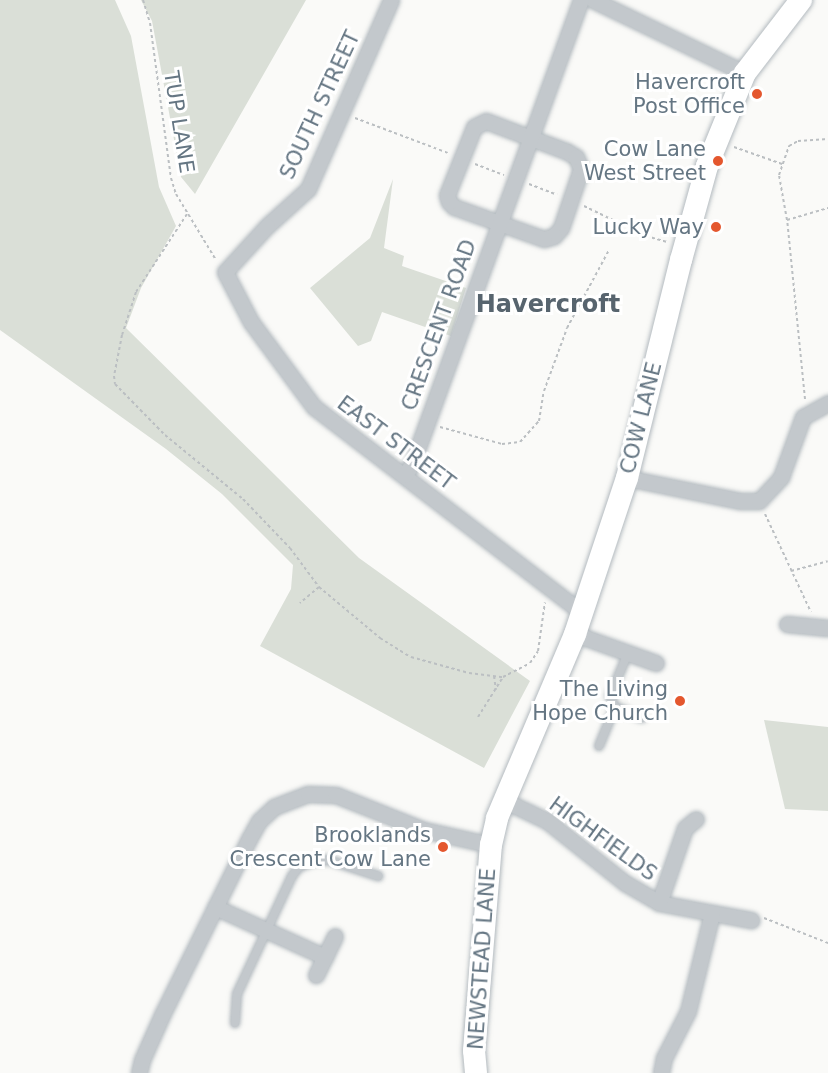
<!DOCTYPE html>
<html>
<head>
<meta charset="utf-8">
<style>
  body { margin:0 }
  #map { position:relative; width:828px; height:1073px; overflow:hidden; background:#fafaf8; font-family:"DejaVu Sans",sans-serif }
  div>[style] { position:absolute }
  .green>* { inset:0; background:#dadfd7 }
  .path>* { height:2px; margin-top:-1px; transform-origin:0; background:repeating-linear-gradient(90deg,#bbbfc2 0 3px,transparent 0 6px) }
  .roads { filter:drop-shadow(0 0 2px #b3babf) drop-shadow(0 0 2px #b3babf) }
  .service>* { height:8px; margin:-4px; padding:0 4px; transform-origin:4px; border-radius:4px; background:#c3c8cc }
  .minor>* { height:15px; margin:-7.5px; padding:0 7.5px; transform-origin:7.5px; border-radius:7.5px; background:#c3c8cc }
  .secondary>* { height:22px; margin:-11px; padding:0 11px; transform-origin:11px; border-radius:11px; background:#fff }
  .dots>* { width:16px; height:16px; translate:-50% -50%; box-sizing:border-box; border:3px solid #fff; border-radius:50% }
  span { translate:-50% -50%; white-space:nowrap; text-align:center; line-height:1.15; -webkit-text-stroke:6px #fff; paint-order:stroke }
  .poi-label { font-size:21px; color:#657683 }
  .right { translate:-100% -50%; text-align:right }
  .street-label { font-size:21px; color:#657683 }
  .quarter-label { font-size:24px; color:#57646e; font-weight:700 }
</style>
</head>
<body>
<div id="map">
  <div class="green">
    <div style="clip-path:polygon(0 0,115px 0,131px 36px,159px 187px,176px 226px,141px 288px,126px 328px,359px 558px,530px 681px,484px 768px,260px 646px,291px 589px,293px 565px,222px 494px,166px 449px,0 330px)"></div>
    <div style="clip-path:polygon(141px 0,306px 0,195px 194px,181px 177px,152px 21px)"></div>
    <div style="clip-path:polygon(393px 179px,384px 248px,404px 256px,402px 266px,466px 288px,451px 336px,382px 312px,371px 341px,358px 346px,310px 288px,370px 238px)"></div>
    <div style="clip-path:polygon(764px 720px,828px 727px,828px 811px,785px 809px)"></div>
  </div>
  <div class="path">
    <div style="left:143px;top:0;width:24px;rotate:73deg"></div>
    <div style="left:150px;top:23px;width:156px;rotate:82.3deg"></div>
    <div style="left:171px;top:178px;width:17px;rotate:73deg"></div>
    <div style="left:176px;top:194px;width:77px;rotate:58.8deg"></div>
    <div style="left:355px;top:118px;width:99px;rotate:20.6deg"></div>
    <div style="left:734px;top:147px;width:51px;rotate:19.5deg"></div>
    <div style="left:475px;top:164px;width:31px;rotate:21deg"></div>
    <div style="left:529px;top:184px;width:30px;rotate:21deg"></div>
    <div style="left:584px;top:206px;width:69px;rotate:25.8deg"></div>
    <div style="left:646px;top:236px;width:22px;rotate:16deg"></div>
    <div style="left:187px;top:214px;width:93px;rotate:123.2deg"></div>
    <div style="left:136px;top:292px;width:45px;rotate:108deg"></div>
    <div style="left:122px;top:335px;width:42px;rotate:101deg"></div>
    <div style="left:114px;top:376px;width:8px;rotate:83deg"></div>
    <div style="left:115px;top:384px;width:71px;rotate:45.6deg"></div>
    <div style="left:165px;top:435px;width:101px;rotate:39.4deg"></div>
    <div style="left:243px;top:499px;width:68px;rotate:46.2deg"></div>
    <div style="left:290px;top:548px;width:49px;rotate:53.4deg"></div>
    <div style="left:319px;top:587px;width:25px;rotate:140deg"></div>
    <div style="left:787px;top:220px;width:46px;rotate:-100.1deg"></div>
    <div style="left:779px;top:175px;width:31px;rotate:-71deg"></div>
    <div style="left:789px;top:146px;width:10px;rotate:-29deg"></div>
    <div style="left:798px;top:141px;width:30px;rotate:-4deg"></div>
    <div style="left:805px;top:399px;width:180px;rotate:-95.7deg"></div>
    <div style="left:787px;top:220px;width:43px;rotate:-16.3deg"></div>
    <div style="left:440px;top:427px;width:64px;rotate:15.3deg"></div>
    <div style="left:502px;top:444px;width:18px;rotate:-6deg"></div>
    <div style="left:520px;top:442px;width:28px;rotate:-48deg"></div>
    <div style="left:539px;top:421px;width:30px;rotate:-81deg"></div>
    <div style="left:544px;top:391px;width:67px;rotate:-69.9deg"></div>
    <div style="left:567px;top:328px;width:89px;rotate:-61.7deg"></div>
    <div style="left:765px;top:514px;width:108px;rotate:64.9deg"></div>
    <div style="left:791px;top:571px;width:38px;rotate:-15deg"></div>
    <div style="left:319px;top:587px;width:80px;rotate:39.9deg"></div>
    <div style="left:380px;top:638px;width:36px;rotate:32deg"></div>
    <div style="left:411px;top:657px;width:60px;rotate:15.4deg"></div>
    <div style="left:469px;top:673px;width:34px;rotate:7deg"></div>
    <div style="left:503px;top:677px;width:30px;rotate:-27deg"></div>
    <div style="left:530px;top:663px;width:14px;rotate:-56deg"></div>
    <div style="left:538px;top:651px;width:49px;rotate:-81.9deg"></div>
    <div style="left:494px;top:676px;width:14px;rotate:82deg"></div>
    <div style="left:478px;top:717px;width:47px;rotate:-58deg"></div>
    <div style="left:764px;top:918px;width:69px;rotate:21.3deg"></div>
  </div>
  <div class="roads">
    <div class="service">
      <div style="left:615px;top:707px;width:12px;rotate:-114deg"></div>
      <div style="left:610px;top:696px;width:47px;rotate:-67.3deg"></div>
      <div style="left:599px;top:746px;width:42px;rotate:-67.7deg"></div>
      <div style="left:615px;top:707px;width:29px;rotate:22deg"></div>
      <div style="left:235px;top:1023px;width:29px;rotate:-86deg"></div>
      <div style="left:237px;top:994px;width:130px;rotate:-65deg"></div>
      <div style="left:292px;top:876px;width:11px;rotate:-52deg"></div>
      <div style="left:299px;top:867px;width:16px;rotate:-22deg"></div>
      <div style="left:314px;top:861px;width:15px;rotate:-4deg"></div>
      <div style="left:329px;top:860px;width:52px;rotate:18.1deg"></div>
    </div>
    <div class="minor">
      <div style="left:391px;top:0;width:206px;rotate:113.7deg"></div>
      <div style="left:308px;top:189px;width:55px;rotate:137.9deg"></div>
      <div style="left:267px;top:226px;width:62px;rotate:132.4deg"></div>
      <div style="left:225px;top:272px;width:56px;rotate:62.5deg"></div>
      <div style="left:251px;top:322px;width:106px;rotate:53.5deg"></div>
      <div style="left:314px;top:407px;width:337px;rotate:37.5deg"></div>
      <div style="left:593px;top:0;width:169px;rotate:25.7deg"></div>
      <div style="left:486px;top:121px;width:85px;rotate:20.6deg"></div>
      <div style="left:566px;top:151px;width:12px;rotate:31deg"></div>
      <div style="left:576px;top:157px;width:13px;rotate:67deg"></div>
      <div style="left:581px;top:169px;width:62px;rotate:108.7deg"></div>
      <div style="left:561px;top:228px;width:11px;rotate:131deg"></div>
      <div style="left:554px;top:236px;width:10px;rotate:163deg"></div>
      <div style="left:544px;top:239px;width:96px;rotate:-160.4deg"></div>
      <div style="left:454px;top:207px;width:7px;rotate:-135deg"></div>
      <div style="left:449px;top:202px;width:7px;rotate:-106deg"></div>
      <div style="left:447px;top:195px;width:73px;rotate:-68.3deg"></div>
      <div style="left:474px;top:127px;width:13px;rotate:-27deg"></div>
      <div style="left:405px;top:475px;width:13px;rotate:-58deg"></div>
      <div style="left:412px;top:464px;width:494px;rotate:-70deg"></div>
      <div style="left:627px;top:478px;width:115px;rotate:11.5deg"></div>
      <div style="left:740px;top:501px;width:19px"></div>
      <div style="left:759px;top:501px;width:33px;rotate:-47deg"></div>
      <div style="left:781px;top:477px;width:64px;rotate:-69.9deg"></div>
      <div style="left:803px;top:417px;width:29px;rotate:-29deg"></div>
      <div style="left:787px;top:624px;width:41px;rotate:5.6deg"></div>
      <div style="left:575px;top:634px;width:86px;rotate:19.7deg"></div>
      <div style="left:503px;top:800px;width:49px;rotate:25.5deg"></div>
      <div style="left:547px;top:821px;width:100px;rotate:38.5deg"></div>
      <div style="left:625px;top:883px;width:39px;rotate:30deg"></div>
      <div style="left:659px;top:903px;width:94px;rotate:10.5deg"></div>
      <div style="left:659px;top:903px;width:79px;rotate:-70.9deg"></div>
      <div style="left:685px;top:828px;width:14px;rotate:-39deg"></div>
      <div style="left:215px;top:907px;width:121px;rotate:24.4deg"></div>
      <div style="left:316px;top:975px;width:43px;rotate:-64deg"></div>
      <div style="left:139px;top:1073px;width:13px;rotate:-77deg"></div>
      <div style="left:142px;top:1060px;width:49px;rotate:-66deg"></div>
      <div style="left:162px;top:1015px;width:196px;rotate:-63.7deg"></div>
      <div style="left:249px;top:839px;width:21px;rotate:-61deg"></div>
      <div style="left:259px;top:821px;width:21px;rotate:-43deg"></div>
      <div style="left:274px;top:807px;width:36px;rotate:-21deg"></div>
      <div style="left:308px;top:794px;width:28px;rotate:2deg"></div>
      <div style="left:336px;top:795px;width:95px;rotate:21.7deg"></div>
      <div style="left:424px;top:830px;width:69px;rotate:12.6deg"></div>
      <div style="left:661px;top:1073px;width:15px;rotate:-79deg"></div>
      <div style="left:664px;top:1058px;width:53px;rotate:-62.9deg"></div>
      <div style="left:688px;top:1011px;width:101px;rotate:-76.2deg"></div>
    </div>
    <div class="secondary">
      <div style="left:476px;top:1073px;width:22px;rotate:-95deg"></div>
      <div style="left:474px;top:1051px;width:207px;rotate:-85.3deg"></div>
      <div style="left:491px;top:845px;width:28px;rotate:-77deg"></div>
      <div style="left:497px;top:818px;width:200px;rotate:-67deg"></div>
      <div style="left:575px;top:634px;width:164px;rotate:-71.6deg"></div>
      <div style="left:627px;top:478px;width:225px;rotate:-76.1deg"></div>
      <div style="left:681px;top:260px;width:98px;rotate:-74.5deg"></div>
      <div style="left:707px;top:166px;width:100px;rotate:-67.8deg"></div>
      <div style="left:745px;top:73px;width:92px;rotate:-52.5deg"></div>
    </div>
  </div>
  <div class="dots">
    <div style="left:757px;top:94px;background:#e4572e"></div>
    <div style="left:718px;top:161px;background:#e4572e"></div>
    <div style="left:716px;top:227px;background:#e4572e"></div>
    <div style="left:680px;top:701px;background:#e4572e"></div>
    <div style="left:443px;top:847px;background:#e4572e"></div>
  </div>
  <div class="poi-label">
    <span class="right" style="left:745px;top:94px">Havercroft<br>Post Office</span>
    <span class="right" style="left:706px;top:161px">Cow Lane<br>West Street</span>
    <span class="right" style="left:704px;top:227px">Lucky Way</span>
    <span class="right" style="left:668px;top:701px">The Living<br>Hope Church</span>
    <span class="right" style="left:431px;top:847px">Brooklands<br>Crescent Cow Lane</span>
  </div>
  <div class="street-label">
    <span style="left:320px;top:105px;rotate:-65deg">SOUTH STREET</span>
    <span style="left:179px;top:122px;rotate:81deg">TUP LANE</span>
    <span style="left:439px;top:325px;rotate:-70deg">CRESCENT ROAD</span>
    <span style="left:641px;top:418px;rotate:-76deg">COW LANE</span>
    <span style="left:396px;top:443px;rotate:37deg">EAST STREET</span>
    <span style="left:603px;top:839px;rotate:36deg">HIGHFIELDS</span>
    <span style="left:482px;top:959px;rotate:-86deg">NEWSTEAD LANE</span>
  </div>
  <div class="quarter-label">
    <span style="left:548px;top:305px">Havercroft</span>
  </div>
</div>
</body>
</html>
